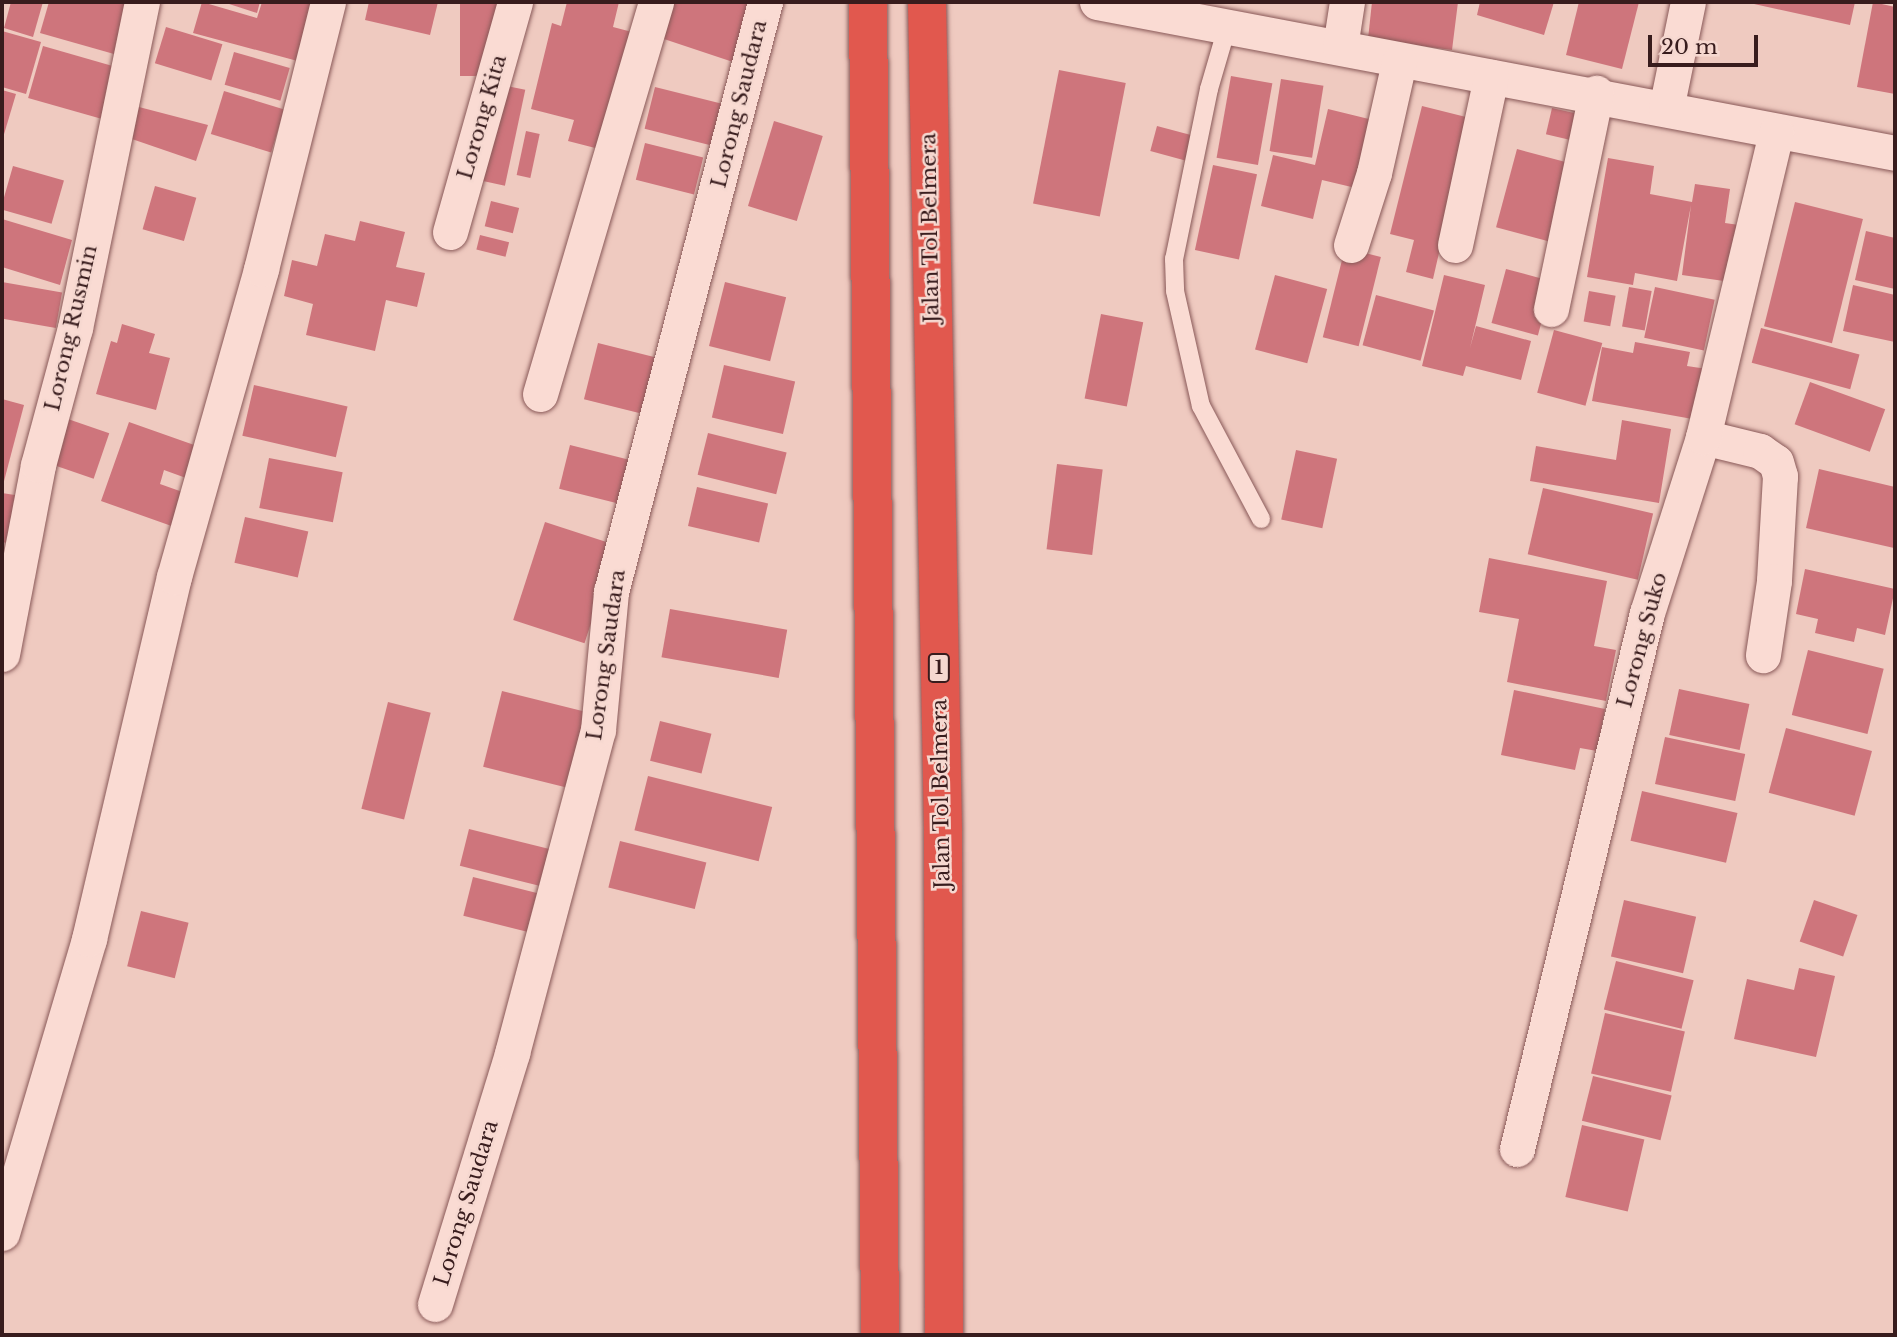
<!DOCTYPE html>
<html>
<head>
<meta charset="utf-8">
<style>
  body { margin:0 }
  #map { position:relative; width:1897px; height:1337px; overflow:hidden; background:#efcac0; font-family:"Libre Baskerville",serif }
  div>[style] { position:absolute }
  .building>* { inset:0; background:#ce757c; transform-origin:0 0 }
  .roads { filter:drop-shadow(0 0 2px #895958) drop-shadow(0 0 2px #895958) }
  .service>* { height:18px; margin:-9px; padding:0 9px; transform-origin:9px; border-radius:9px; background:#fadbd3 }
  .minor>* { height:35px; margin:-17.5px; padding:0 17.5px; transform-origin:17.5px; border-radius:17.5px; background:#fadbd3 }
  .motorway>* { height:38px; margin:-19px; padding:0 19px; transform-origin:19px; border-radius:19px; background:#e1584e }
  span { translate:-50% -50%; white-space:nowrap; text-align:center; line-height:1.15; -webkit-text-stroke:5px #f6d8d0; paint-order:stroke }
  .shield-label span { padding:2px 5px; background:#f6d8d0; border:2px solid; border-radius:5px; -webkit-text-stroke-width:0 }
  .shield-label { font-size:19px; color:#381c1d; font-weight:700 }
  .street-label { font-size:21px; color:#381c1d }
  .frame { position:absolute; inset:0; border:4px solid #381c1d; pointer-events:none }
  .scale { position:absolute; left:1648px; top:35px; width:110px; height:32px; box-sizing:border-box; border:4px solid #381c1d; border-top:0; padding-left:9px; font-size:21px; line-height:24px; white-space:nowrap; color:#381c1d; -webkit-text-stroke:5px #f6d8d0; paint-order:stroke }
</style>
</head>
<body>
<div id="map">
  <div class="building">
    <div style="clip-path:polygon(11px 2px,43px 2px,33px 37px,4px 28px)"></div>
    <div style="clip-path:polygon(49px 2px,116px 2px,135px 7px,121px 56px,40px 33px)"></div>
    <div style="clip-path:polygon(202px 2px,257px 18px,262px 2px,323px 2px,305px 63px,193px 33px)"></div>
    <div style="clip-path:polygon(223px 2px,260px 2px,257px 13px)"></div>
    <div style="clip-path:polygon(369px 2px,438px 2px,430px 35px,365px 20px)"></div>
    <div style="left:460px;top:2px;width:44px;height:74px"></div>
    <div style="clip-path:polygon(567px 2px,619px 2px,613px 27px,632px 32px,603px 150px,568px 141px,574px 120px,531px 109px,552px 23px,561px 26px)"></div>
    <div style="clip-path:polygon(663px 2px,752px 2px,733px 62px,652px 35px)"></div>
    <div style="clip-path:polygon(1372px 2px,1458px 2px,1452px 50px,1368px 39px)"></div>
    <div style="clip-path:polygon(1480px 2px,1554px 2px,1544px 35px,1477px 15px)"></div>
    <div style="clip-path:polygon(1579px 2px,1639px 2px,1622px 69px,1566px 55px)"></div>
    <div style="clip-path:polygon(1745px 2px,1855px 2px,1850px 25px)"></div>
    <div style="clip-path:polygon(1873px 2px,1895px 7px,1895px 94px,1857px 87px)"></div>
    <div style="left:166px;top:27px;width:59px;height:38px;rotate:17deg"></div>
    <div style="clip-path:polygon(2px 31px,41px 42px,26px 94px,2px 87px)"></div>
    <div style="left:43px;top:46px;width:76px;height:54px;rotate:16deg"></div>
    <div style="left:234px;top:52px;width:58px;height:34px;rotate:16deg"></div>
    <div style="left:1059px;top:70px;width:68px;height:136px;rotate:11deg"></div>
    <div style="left:1231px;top:76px;width:42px;height:83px;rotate:10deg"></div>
    <div style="left:1281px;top:79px;width:43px;height:73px;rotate:9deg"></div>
    <div style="left:493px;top:83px;width:33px;height:98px;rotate:12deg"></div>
    <div style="left:655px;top:87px;width:68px;height:43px;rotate:14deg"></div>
    <div style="clip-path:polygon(2px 90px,16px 94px,2px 141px)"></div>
    <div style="left:224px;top:91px;width:63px;height:45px;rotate:17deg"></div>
    <div style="clip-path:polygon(1422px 106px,1470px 118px,1433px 279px,1406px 272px,1414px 240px,1390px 234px)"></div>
    <div style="clip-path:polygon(139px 107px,208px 125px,196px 161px,129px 138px)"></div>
    <div style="left:1552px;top:108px;width:35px;height:27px;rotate:13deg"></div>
    <div style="clip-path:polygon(1328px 109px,1377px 121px,1360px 189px,1322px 180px,1313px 219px,1261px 206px,1273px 155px,1315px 165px)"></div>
    <div style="left:774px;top:121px;width:51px;height:89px;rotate:17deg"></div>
    <div style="left:1157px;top:126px;width:38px;height:26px;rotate:15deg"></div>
    <div style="left:526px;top:131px;width:14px;height:45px;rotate:12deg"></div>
    <div style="left:645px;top:143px;width:60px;height:38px;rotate:14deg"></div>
    <div style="left:1517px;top:149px;width:58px;height:81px;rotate:15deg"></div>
    <div style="clip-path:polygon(1608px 158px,1654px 166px,1650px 194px,1692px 202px,1695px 184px,1730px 189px,1725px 223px,1746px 226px,1738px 283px,1682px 275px,1691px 205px,1677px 281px,1635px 273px,1633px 285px,1587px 277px)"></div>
    <div style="left:1213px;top:165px;width:45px;height:87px;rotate:12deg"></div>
    <div style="left:13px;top:166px;width:53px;height:45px;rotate:16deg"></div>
    <div style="left:155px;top:186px;width:43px;height:45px;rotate:16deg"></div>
    <div style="left:491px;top:201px;width:29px;height:26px;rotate:14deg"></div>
    <div style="left:1795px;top:202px;width:70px;height:128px;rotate:14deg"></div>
    <div style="clip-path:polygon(2px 219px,72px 240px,60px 285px,2px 267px)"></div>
    <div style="clip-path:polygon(360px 221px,405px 232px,396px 267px,425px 273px,417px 307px,386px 300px,375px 351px,306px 335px,313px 304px,284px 296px,292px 260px,317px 266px,325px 234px,355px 241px)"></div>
    <div style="clip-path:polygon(1866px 231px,1895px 238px,1895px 289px,1855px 280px)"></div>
    <div style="left:480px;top:235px;width:30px;height:15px;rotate:14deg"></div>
    <div style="left:1345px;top:248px;width:37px;height:92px;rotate:14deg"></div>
    <div style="left:1506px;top:269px;width:48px;height:56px;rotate:15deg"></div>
    <div style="left:1275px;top:275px;width:54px;height:77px;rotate:15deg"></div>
    <div style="clip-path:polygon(1444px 275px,1485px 285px,1470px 348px,1476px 326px,1531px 341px,1521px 380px,1466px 366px,1463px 376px,1422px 366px)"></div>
    <div style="left:2px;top:282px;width:61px;height:36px;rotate:10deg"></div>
    <div style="left:725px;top:282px;width:63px;height:66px;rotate:14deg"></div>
    <div style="clip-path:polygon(1853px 285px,1895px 295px,1895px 342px,1843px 331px)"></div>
    <div style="left:1629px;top:287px;width:23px;height:40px;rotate:10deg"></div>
    <div style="left:1655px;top:287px;width:61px;height:52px;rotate:12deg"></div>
    <div style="left:1589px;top:291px;width:27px;height:31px;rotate:10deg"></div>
    <div style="left:1376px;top:295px;width:60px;height:52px;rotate:15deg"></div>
    <div style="left:1101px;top:314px;width:43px;height:86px;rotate:11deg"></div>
    <div style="clip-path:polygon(122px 324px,155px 334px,149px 353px,170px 358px,156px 410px,96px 394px,111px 341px,117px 343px)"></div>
    <div style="left:1761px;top:328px;width:102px;height:36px;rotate:15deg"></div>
    <div style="left:1554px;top:330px;width:50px;height:65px;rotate:15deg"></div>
    <div style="clip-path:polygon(1635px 342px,1690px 352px,1687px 366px,1707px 369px,1698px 420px,1592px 401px,1602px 347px,1633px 353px)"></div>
    <div style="left:598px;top:343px;width:64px;height:58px;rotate:14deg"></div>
    <div style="left:724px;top:365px;width:73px;height:54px;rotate:13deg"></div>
    <div style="left:1810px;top:382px;width:80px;height:45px;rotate:20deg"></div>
    <div style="left:254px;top:385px;width:96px;height:52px;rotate:13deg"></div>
    <div style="clip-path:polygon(2px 399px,24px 405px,3px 485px,2px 485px)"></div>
    <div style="left:62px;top:417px;width:50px;height:48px;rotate:19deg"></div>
    <div style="clip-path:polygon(1622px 420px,1671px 429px,1659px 503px,1530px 481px,1536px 446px,1616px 460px)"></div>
    <div style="clip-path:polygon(129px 422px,197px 446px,186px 478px,164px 470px,160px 484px,191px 495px,180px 529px,101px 501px)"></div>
    <div style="left:708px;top:433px;width:81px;height:43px;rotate:14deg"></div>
    <div style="left:570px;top:445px;width:64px;height:45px;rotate:14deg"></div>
    <div style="left:1296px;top:450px;width:42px;height:71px;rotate:12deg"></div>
    <div style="left:269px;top:458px;width:75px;height:51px;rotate:11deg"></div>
    <div style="left:1057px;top:464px;width:46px;height:86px;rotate:7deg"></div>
    <div style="clip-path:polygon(1819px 469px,1895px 487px,1894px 548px,1806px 528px)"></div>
    <div style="left:697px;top:487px;width:73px;height:40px;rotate:13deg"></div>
    <div style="left:1543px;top:488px;width:113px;height:68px;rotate:13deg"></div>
    <div style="clip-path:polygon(2px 493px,21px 496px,13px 544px,2px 542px)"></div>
    <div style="left:245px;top:517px;width:65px;height:47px;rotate:13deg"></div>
    <div style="left:545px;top:522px;width:75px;height:103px;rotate:18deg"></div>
    <div style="clip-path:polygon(1489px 558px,1607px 581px,1594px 646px,1616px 650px,1606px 701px,1507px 682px,1519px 619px,1479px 612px)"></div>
    <div style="clip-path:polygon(1805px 569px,1895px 589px,1885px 635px,1857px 628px,1854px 642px,1815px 633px,1818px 619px,1796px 614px)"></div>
    <div style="left:670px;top:609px;width:119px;height:49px;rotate:10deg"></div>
    <div style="left:1808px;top:650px;width:78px;height:67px;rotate:14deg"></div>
    <div style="left:1679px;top:689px;width:72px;height:47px;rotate:12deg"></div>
    <div style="clip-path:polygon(1514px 690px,1605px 709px,1597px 751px,1580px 748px,1575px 770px,1501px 755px)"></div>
    <div style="left:502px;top:691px;width:89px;height:78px;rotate:14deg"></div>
    <div style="left:388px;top:702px;width:44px;height:110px;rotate:14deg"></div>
    <div style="left:660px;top:721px;width:53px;height:41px;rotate:14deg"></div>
    <div style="left:1786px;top:728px;width:89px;height:67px;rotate:15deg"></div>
    <div style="left:1665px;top:737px;width:82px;height:48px;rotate:12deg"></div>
    <div style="left:648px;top:776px;width:128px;height:56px;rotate:14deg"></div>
    <div style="left:1642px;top:791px;width:98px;height:51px;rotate:13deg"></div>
    <div style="left:469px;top:829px;width:86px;height:38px;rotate:14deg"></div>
    <div style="left:620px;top:841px;width:89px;height:48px;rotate:14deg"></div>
    <div style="left:473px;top:877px;width:76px;height:40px;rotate:14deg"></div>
    <div style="left:1624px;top:900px;width:74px;height:58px;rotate:13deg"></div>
    <div style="left:1814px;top:900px;width:46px;height:44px;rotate:19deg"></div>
    <div style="left:141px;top:911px;width:49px;height:57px;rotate:14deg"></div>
    <div style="left:1616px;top:961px;width:80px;height:50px;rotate:14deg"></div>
    <div style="clip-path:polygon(1799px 968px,1835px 976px,1816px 1057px,1734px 1039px,1747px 979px,1794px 990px)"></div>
    <div style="left:1605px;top:1013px;width:82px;height:62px;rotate:13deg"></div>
    <div style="left:1593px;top:1076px;width:81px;height:46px;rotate:14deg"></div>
    <div style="left:1582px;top:1125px;width:64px;height:74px;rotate:13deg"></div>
  </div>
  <div class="roads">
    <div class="service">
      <div style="left:1228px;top:24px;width:68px;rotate:106.3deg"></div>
      <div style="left:1209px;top:89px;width:174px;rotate:101.6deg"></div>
      <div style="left:1174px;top:259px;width:32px;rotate:88deg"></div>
      <div style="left:1175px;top:291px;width:118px;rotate:77.3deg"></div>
      <div style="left:1201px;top:406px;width:128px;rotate:62deg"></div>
    </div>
    <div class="minor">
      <div style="left:1097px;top:2px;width:812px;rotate:10.71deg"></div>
      <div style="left:1340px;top:47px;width:46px;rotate:-81.2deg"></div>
      <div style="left:1666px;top:109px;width:109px;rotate:-78.4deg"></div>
      <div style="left:450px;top:232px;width:239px;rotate:-74.2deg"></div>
      <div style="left:1351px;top:245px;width:76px;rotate:-72.3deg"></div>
      <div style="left:1374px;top:173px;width:114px;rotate:-77.3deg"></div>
      <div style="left:1455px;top:245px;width:172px;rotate:-77.9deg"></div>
      <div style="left:1551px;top:309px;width:221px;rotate:-78.2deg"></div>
      <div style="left:540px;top:394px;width:409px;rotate:-73.5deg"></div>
      <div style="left:1703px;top:437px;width:59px;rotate:13.8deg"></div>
      <div style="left:1760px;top:451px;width:19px;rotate:35deg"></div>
      <div style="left:1776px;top:462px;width:15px;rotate:74deg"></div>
      <div style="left:1780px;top:476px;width:105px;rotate:93.3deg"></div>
      <div style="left:1774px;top:581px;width:75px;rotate:98.5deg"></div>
      <div style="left:2px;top:654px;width:192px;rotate:-79.2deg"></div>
      <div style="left:38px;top:465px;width:142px;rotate:-74.9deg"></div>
      <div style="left:75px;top:328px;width:333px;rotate:-78.4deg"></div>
      <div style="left:1517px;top:1149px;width:552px;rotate:-76.37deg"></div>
      <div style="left:1647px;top:613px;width:185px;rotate:-72.3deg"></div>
      <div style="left:1703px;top:437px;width:313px;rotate:-76.5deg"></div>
      <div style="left:2px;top:1233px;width:307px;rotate:-73.5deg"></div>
      <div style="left:89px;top:939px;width:372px;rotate:-76.8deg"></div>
      <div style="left:174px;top:577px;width:320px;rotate:-74.2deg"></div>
      <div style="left:261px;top:269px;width:275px;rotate:-75.9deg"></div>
      <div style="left:435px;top:1304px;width:263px;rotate:-72.9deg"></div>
      <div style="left:512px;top:1053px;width:334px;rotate:-75.1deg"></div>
      <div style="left:598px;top:730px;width:139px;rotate:-84.6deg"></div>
      <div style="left:611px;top:592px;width:610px;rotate:-75.37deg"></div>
    </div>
    <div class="motorway">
      <div style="left:868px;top:2px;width:1333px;rotate:89.48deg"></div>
      <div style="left:927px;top:2px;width:829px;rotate:88.89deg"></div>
      <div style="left:943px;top:831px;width:504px;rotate:89.89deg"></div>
    </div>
  </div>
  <div class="shield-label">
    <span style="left:939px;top:668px">1</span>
  </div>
  <div class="street-label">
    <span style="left:739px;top:104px;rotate:-76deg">Lorong Saudara</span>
    <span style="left:482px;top:117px;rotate:-74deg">Lorong Kita</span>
    <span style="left:930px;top:228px;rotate:-91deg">Jalan Tol Belmera</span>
    <span style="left:71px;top:328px;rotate:-77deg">Lorong Rusmin</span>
    <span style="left:1642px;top:640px;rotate:-75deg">Lorong Suko</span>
    <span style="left:606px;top:655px;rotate:-82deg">Lorong Saudara</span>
    <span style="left:941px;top:794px;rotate:-91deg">Jalan Tol Belmera</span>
    <span style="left:466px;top:1203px;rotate:-73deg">Lorong Saudara</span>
  </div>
  <div class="frame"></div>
  <div class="scale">20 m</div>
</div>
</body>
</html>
